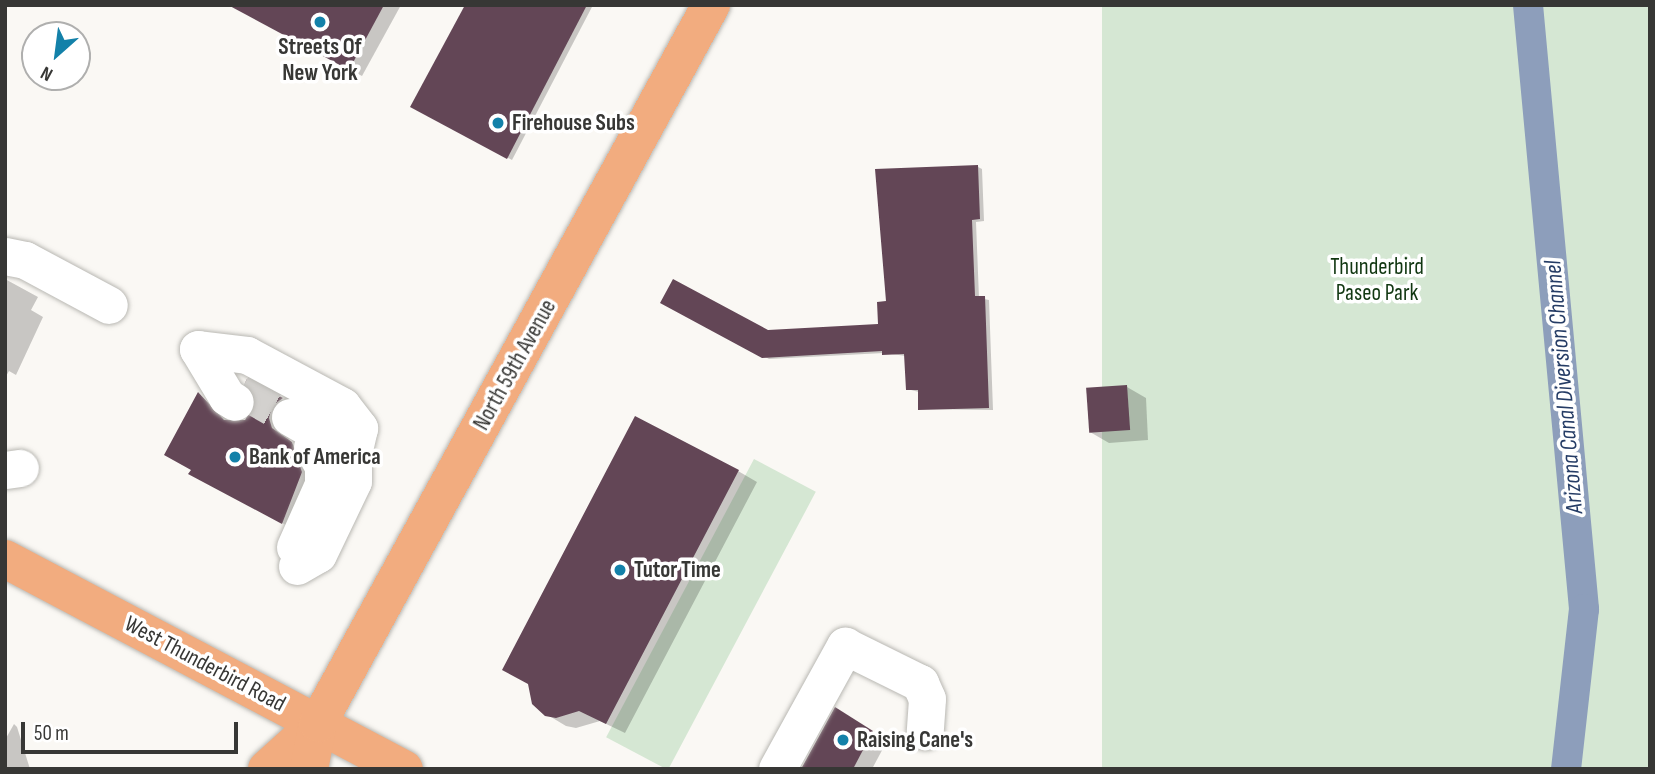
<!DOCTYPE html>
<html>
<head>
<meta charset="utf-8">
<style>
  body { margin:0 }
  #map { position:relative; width:1655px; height:774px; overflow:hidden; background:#faf8f4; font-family:"Sofia Sans Condensed",sans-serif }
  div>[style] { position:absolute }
  .green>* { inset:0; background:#d5e7d3; transform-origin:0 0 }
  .shadow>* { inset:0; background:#0003 }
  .canal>* { height:30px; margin:-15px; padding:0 15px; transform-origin:15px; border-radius:15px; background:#8d9ebb }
  .building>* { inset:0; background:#634656; transform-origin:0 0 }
  .minor-tunnel>* { height:37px; margin-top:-18.5px; transform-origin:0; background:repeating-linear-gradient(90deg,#d3d1ce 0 37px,transparent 0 55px) }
  .roads { filter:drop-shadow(0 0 2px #b9b8b3) drop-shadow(0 0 2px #b9b8b3) }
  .minor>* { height:37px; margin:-18.5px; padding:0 18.5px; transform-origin:18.5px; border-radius:18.5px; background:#fff }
  .major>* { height:38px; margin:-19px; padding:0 19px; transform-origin:19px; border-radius:19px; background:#f2ac7f }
  .dots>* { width:19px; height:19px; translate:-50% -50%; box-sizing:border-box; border:4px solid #fff; border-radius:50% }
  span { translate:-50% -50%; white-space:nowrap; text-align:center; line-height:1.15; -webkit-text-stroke:7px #fff; paint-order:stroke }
  .poi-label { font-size:23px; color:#373735; font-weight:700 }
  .left { translate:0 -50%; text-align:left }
  .park-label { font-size:23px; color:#113711 }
  .street-label { font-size:23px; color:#373735 }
  .water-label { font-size:24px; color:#253c65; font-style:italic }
  .frame { position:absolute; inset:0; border:7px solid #373735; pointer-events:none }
  .north { position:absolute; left:21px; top:21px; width:70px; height:70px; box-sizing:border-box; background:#fff; border:2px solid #afafae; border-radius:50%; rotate:208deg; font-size:19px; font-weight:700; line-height:28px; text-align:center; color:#373735 }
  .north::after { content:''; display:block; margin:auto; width:24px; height:32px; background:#1381a9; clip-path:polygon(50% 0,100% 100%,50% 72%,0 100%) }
  .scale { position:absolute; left:21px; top:722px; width:217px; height:32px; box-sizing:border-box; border:4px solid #373735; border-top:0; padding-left:9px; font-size:21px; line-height:24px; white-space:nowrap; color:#373735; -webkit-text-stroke:5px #fff; paint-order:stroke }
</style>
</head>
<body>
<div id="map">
  <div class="green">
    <div style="left:1102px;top:5px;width:548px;height:764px"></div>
    <div style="left:754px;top:459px;width:70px;height:315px;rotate:28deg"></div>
  </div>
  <div class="shadow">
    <div style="clip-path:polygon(231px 5px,401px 5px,362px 76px)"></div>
    <div style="clip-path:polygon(467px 5px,593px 5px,512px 160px,412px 106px)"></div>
    <div style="clip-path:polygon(978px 167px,982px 169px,984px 221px,976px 222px,979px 298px,989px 300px,993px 410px,920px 409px,919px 392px,907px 389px,906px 356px,884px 353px,769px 359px,662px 302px,768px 332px,880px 325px,887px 303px)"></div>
    <div style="clip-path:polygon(5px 279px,38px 297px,31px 310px,43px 317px,16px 375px,9px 371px,5px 378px)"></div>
    <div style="clip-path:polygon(248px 381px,293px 406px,281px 425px,292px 444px,305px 452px,314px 480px,295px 530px,203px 480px,193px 470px,198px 394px,230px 422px,246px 422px,258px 402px)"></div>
    <div style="clip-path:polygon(1127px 387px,1146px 398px,1148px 440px,1109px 443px,1090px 432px)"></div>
    <div style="clip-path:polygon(738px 471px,757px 482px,625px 733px,600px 721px,576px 728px,566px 726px,546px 714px)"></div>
    <div style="clip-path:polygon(851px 718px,887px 741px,872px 769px,802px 769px)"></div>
    <div style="clip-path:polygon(14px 724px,17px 727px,30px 769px,5px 769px,5px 740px)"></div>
  </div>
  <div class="canal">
    <div style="left:1528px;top:5px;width:607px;rotate:84.7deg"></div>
    <div style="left:1584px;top:609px;width:161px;rotate:96.4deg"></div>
  </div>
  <div class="building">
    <div style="clip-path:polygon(228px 5px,384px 5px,349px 70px)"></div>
    <div style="clip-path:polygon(465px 5px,587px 5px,507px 159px,410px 107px)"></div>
    <div style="clip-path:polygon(978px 165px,980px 219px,972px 220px,975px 296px,985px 296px,989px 408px,918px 410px,918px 390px,906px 390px,904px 354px,882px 355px,882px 351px,762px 358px,660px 303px,673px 279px,768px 330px,878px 324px,877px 302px,886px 301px,875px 169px)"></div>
    <div style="clip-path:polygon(247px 379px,283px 398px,272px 406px,269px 418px,272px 428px,292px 442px,302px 472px,282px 524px,188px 474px,191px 470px,164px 455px,198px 392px,224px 420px,245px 420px,256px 402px,245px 383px)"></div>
    <div style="left:1127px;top:385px;width:45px;height:41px;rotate:86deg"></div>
    <div style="clip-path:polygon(635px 416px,739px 470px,606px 724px,579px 711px,556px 718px,545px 716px,532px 704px,528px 684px,502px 670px)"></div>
    <div style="clip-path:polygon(835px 707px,873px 731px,853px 769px,801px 769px)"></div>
  </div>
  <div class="minor-tunnel">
    <div style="left:241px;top:389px;width:56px;rotate:29.7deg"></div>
  </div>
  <div class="roads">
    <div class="minor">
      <div style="left:5px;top:256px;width:20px;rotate:11deg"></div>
      <div style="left:25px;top:260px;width:95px;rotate:28.2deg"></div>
      <div style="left:198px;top:349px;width:49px;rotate:7deg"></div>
      <div style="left:247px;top:355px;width:108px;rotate:28.2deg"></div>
      <div style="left:342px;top:406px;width:28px;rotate:52deg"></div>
      <div style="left:359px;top:428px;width:28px;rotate:103deg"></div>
      <div style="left:198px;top:349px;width:56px;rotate:58.9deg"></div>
      <div style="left:227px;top:397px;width:9px;rotate:32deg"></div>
      <div style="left:290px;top:417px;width:30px;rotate:30deg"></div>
      <div style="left:316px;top:432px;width:20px;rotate:49deg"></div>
      <div style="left:329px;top:447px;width:29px;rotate:70deg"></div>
      <div style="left:5px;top:470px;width:15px;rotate:-8deg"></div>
      <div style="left:295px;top:547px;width:69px;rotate:-66deg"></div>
      <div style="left:323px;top:484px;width:18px;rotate:-90deg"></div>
      <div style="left:323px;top:466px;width:22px;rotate:-120deg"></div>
      <div style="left:297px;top:566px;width:24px;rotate:-30deg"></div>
      <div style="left:318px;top:554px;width:81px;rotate:-64.4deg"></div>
      <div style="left:353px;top:481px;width:26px;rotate:-90deg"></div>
      <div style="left:353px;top:455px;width:25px;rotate:-119deg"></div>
      <div style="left:777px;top:769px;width:141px;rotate:-61.1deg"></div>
      <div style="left:845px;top:646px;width:84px;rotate:26.3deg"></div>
      <div style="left:920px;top:683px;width:17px;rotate:66deg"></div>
      <div style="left:927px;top:699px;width:32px;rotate:94deg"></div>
    </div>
    <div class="major">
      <div style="left:5px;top:559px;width:451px;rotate:27.8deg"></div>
      <div style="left:267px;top:769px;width:69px;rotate:-42deg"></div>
      <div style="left:309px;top:769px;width:47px;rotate:-78.9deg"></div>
      <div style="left:318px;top:723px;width:819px;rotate:-61.31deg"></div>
    </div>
  </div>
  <div class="dots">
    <div style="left:320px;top:22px;background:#1381a9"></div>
    <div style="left:498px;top:123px;background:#1381a9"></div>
    <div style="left:235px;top:457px;background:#1381a9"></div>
    <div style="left:620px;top:570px;background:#1381a9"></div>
    <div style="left:843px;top:740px;background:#1381a9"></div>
  </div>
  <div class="poi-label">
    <span style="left:320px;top:60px">Streets Of<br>New York</span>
    <span class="left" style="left:512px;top:123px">Firehouse Subs</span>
    <span class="left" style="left:249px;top:457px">Bank of America</span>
    <span class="left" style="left:634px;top:570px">Tutor Time</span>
    <span class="left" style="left:857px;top:740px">Raising Cane's</span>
  </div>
  <div class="park-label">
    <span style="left:1377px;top:280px">Thunderbird<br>Paseo Park</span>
  </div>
  <div class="street-label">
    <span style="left:515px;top:365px;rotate:-61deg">North 59th Avenue</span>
    <span style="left:205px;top:664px;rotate:28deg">West Thunderbird Road</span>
  </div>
  <div class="water-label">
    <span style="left:1564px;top:387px;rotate:-95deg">Arizona Canal Diversion Channel</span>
  </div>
  <div class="frame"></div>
  <div class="north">N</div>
  <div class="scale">50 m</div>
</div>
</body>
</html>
